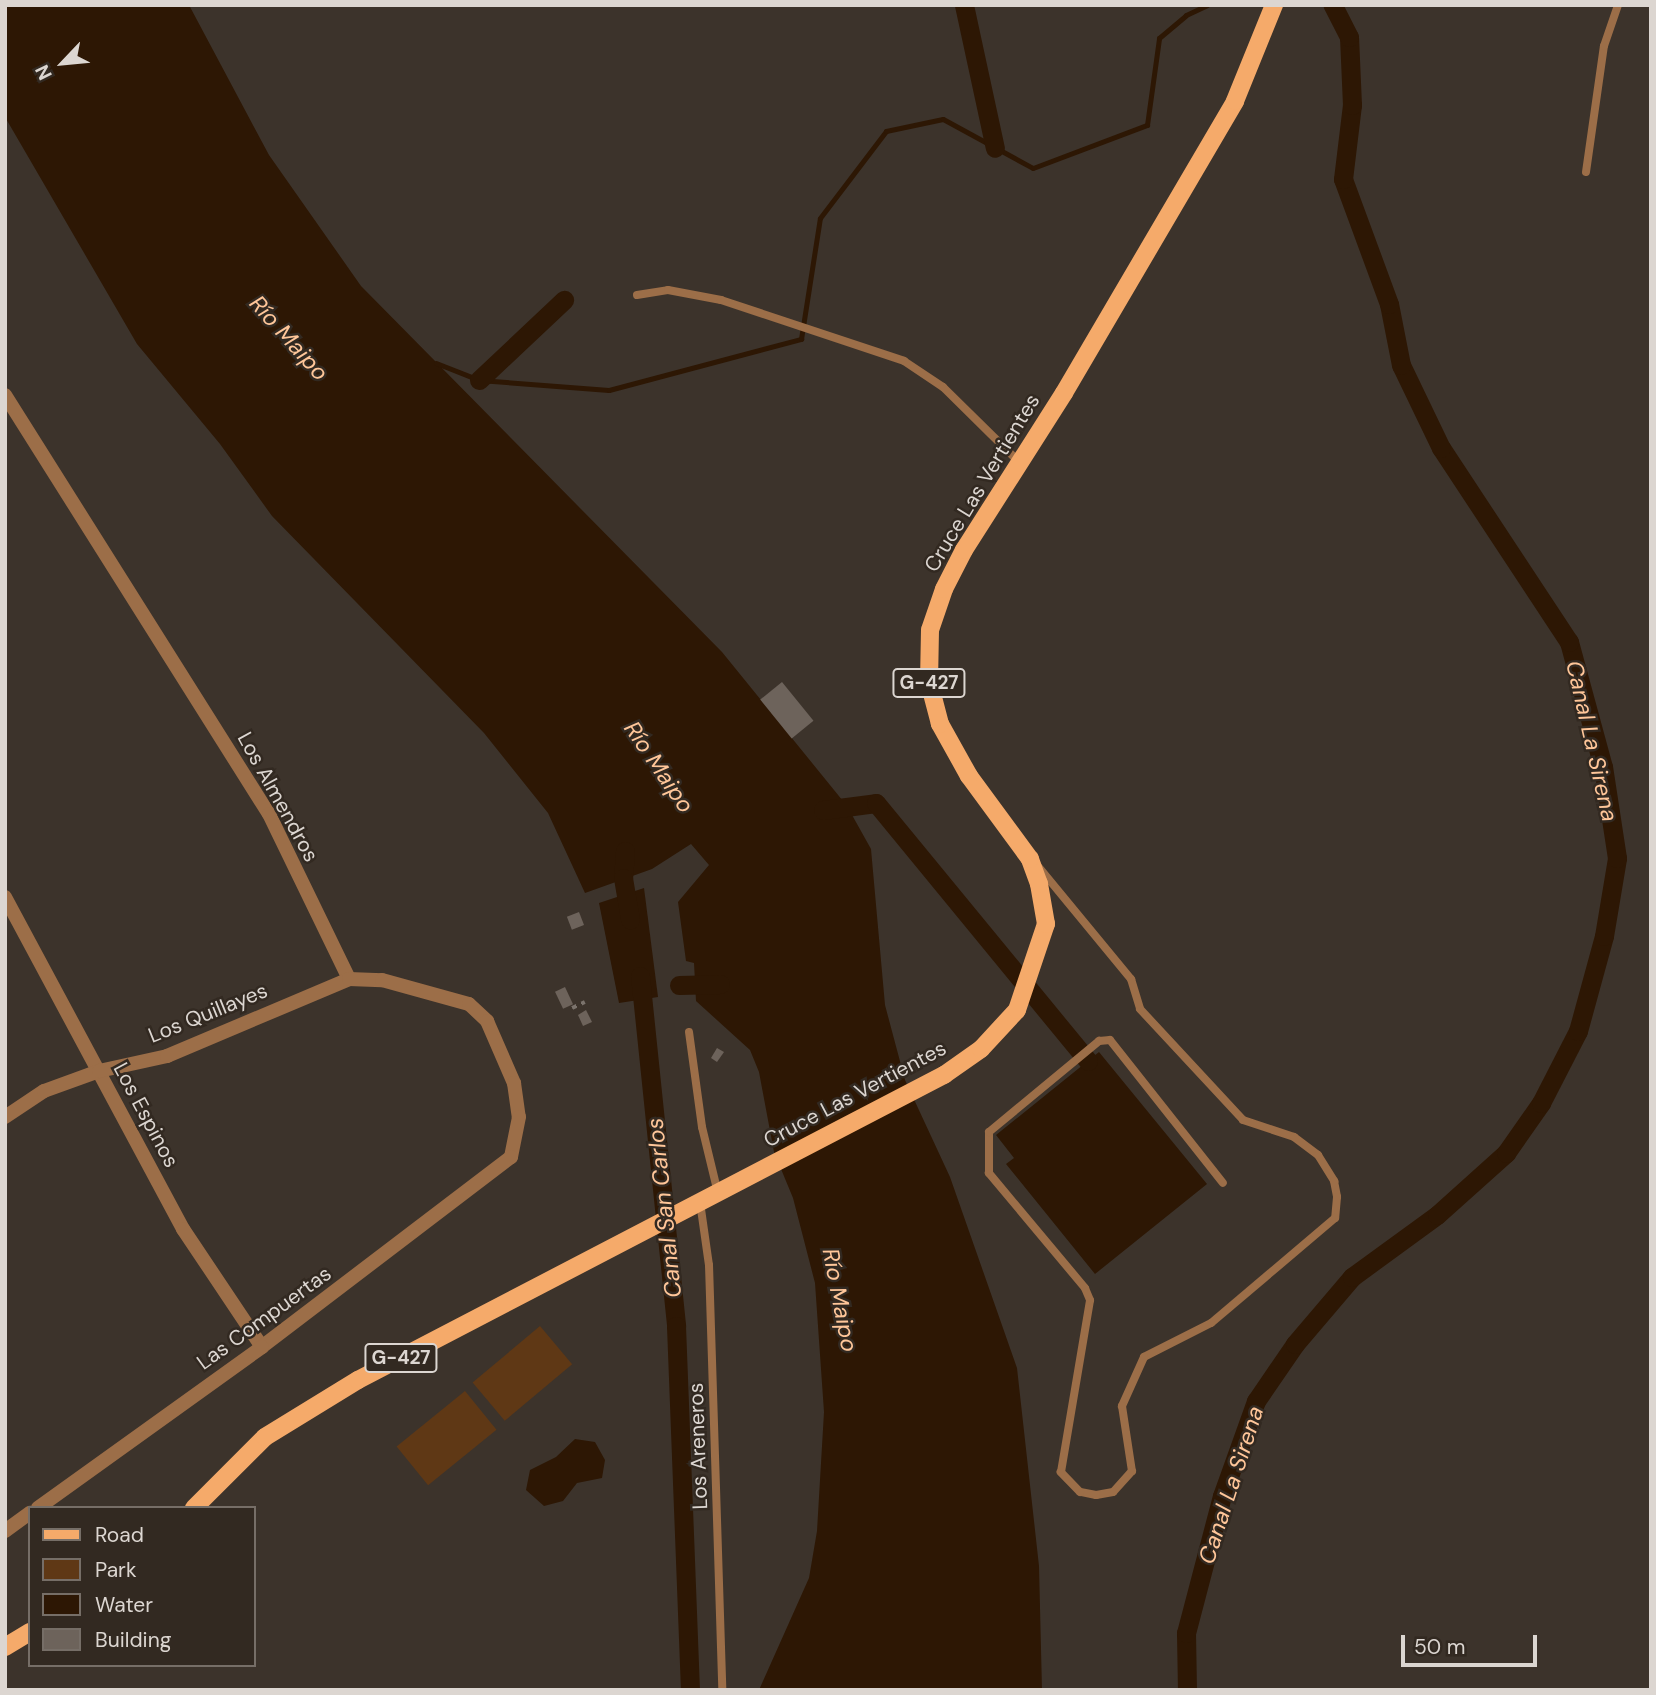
<!DOCTYPE html>
<html>
<head>
<meta charset="utf-8">
<style>
  body { margin:0 }
  #map { position:relative; width:1656px; height:1695px; overflow:hidden; background:#3c332b; font-family:"DM Sans",sans-serif }
  div>[style] { position:absolute }
  .green>* { inset:0; background:#5f3815; transform-origin:0 0 }
  .water>* { inset:0; background:#2d1704 }
  .stream>* { height:5px; margin:-2.5px; padding:0 2.5px; transform-origin:2.5px; border-radius:2.5px; background:#2d1704 }
  .canal>* { height:19px; margin:-9.5px; padding:0 9.5px; transform-origin:9.5px; border-radius:9.5px; background:#2d1704 }
  .building>* { inset:0; background:#6d635b; transform-origin:0 0 }
  .path>* { height:3.5px; margin-top:-1.75px; transform-origin:0; background:repeating-linear-gradient(90deg,#7b736c 0 5px,transparent 0 10px) }
  .lane>* { height:8px; margin:-4px; padding:0 4px; transform-origin:4px; border-radius:4px; background:#9c6e48 }
  .street>* { height:14px; margin:-7px; padding:0 7px; transform-origin:7px; border-radius:7px; background:#9c6e48 }
  .primary>* { height:18px; margin:-9px; padding:0 9px; transform-origin:9px; border-radius:9px; background:#f5aa6a }
  span { translate:-50% -50%; white-space:nowrap; text-align:center; line-height:1.15; -webkit-text-stroke:5px #322921; paint-order:stroke }
  .shield-label span { padding:2px 5px; background:#322921; border:2px solid; border-radius:5px; -webkit-text-stroke-width:0 }
  .shield-label { font-size:19px; color:#dcd6d1; font-weight:700 }
  .street-label { font-size:21px; color:#dcd6d1 }
  .water-label { font-size:23px; color:#ffc699; font-style:italic }
  .frame { position:absolute; inset:0; border:7px solid #dcd6d1; pointer-events:none }
  .legend { position:absolute; left:28px; top:1506px; width:228px; height:161px; box-sizing:border-box; background:#322921; border:2px solid #766e67; margin:0; padding:9px 12px; list-style:none; font-size:21px; color:#dcd6d1 }
  .legend li { display:flex; align-items:center; gap:14px; height:35px }
  .legend b { width:35px; border:2px solid #766e67 }
  .north { position:absolute; left:28px; top:28px; width:70px; height:70px; -webkit-text-stroke:5px #322921; paint-order:stroke; rotate:244deg; font-size:19px; font-weight:700; line-height:28px; text-align:center; color:#dcd6d1 }
  .north::after { content:''; display:block; margin:auto; width:24px; height:32px; background:#dcd6d1; clip-path:polygon(50% 0,100% 100%,50% 72%,0 100%) }
  .scale { position:absolute; left:1401px; top:1635px; width:136px; height:32px; box-sizing:border-box; border:4px solid #dcd6d1; border-top:0; padding-left:9px; font-size:21px; line-height:24px; white-space:nowrap; color:#dcd6d1; -webkit-text-stroke:5px #322921; paint-order:stroke }
</style>
</head>
<body>
<div id="map">
  <div class="green">
    <div style="left:540px;top:1326px;width:50px;height:88px;rotate:50deg"></div>
    <div style="left:465px;top:1391px;width:50px;height:88px;rotate:51deg"></div>
  </div>
  <div class="water">
    <div style="clip-path:polygon(5px 5px,189px 5px,269px 155px,361px 286px,722px 652px,847px 806px,871px 849px,885px 1005px,905px 1080px,950px 1177px,1017px 1368px,1039px 1566px,1042px 1690px,759px 1690px,809px 1578px,817px 1531px,824px 1412px,815px 1283px,793px 1198px,774px 1152px,759px 1072px,750px 1050px,696px 1001px,694px 963px,686px 961px,678px 902px,709px 865px,691px 844px,652px 869px,585px 893px,548px 813px,484px 733px,272px 516px,220px 444px,137px 344px,5px 117px)"></div>
    <div style="clip-path:polygon(644px 888px,658px 997px,619px 1003px,599px 903px)"></div>
    <div style="clip-path:polygon(1099px 1052px,1207px 1184px,1095px 1274px,1006px 1164px,1014px 1158px,996px 1135px)"></div>
    <div style="clip-path:polygon(575px 1439px,595px 1442px,605px 1460px,602px 1478px,577px 1483px,563px 1501px,544px 1506px,526px 1490px,530px 1470px,556px 1457px)"></div>
  </div>
  <div class="stream">
    <div style="left:436px;top:363px;width:46px;rotate:21.6deg"></div>
    <div style="left:479px;top:380px;width:130px;rotate:4.4deg"></div>
    <div style="left:609px;top:390px;width:199px;rotate:-14.9deg"></div>
    <div style="left:801px;top:339px;width:122px;rotate:-81.1deg"></div>
    <div style="left:820px;top:218px;width:109px;rotate:-52.8deg"></div>
    <div style="left:886px;top:131px;width:58px;rotate:-11.9deg"></div>
    <div style="left:943px;top:119px;width:102px;rotate:28.6deg"></div>
    <div style="left:1033px;top:168px;width:122px;rotate:-20.7deg"></div>
    <div style="left:1147px;top:125px;width:88px;rotate:-82.1deg"></div>
    <div style="left:1159px;top:38px;width:35px;rotate:-40deg"></div>
    <div style="left:1186px;top:15px;width:23px;rotate:-25deg"></div>
  </div>
  <div class="canal">
    <div style="left:964px;top:5px;width:146px;rotate:77.8deg"></div>
    <div style="left:479px;top:380px;width:117px;rotate:-43.3deg"></div>
    <div style="left:823px;top:810px;width:53px;rotate:-7.5deg"></div>
    <div style="left:876px;top:803px;width:334px;rotate:50.6deg"></div>
    <div style="left:625px;top:851px;width:27px;rotate:94deg"></div>
    <div style="left:623px;top:878px;width:42px;rotate:80.3deg"></div>
    <div style="left:640px;top:976px;width:352px;rotate:84.1deg"></div>
    <div style="left:676px;top:1326px;width:364px;rotate:87.8deg"></div>
    <div style="left:679px;top:985px;width:41px;rotate:-1.4deg"></div>
    <div style="left:1187px;top:1690px;width:57px;rotate:-91deg"></div>
    <div style="left:1186px;top:1633px;width:142px;rotate:-75.3deg"></div>
    <div style="left:1222px;top:1496px;width:101px;rotate:-70.3deg"></div>
    <div style="left:1256px;top:1401px;width:69px;rotate:-55.6deg"></div>
    <div style="left:1295px;top:1344px;width:88px;rotate:-49.6deg"></div>
    <div style="left:1352px;top:1277px;width:105px;rotate:-36.1deg"></div>
    <div style="left:1437px;top:1215px;width:93px;rotate:-41.9deg"></div>
    <div style="left:1506px;top:1153px;width:61px;rotate:-55deg"></div>
    <div style="left:1541px;top:1103px;width:81px;rotate:-62.8deg"></div>
    <div style="left:1578px;top:1031px;width:98px;rotate:-74.7deg"></div>
    <div style="left:1604px;top:936px;width:79px;rotate:-80.5deg"></div>
    <div style="left:1617px;top:858px;width:92px;rotate:-98.7deg"></div>
    <div style="left:1603px;top:767px;width:130px;rotate:-105.2deg"></div>
    <div style="left:1569px;top:642px;width:232px;rotate:-123.4deg"></div>
    <div style="left:1441px;top:448px;width:92px;rotate:-115.7deg"></div>
    <div style="left:1401px;top:365px;width:62px;rotate:-101.1deg"></div>
    <div style="left:1389px;top:304px;width:133px;rotate:-110.2deg"></div>
    <div style="left:1343px;top:179px;width:75px;rotate:-83.1deg"></div>
    <div style="left:1352px;top:105px;width:68px;rotate:-92.5deg"></div>
    <div style="left:1349px;top:37px;width:36px;rotate:-117deg"></div>
  </div>
  <div class="building">
    <div style="left:782px;top:682px;width:50px;height:28px;rotate:51deg"></div>
    <div style="left:579px;top:912px;width:14px;height:13px;rotate:69deg"></div>
    <div style="left:565px;top:987px;width:19px;height:11px;rotate:65deg"></div>
    <div style="clip-path:polygon(586px 1010px,592px 1022px,583px 1026px,578px 1015px)"></div>
    <div style="clip-path:polygon(717px 1048px,724px 1052px,717px 1062px,711px 1058px)"></div>
  </div>
  <div class="path">
    <div style="left:572px;top:1008px;width:14px;rotate:-25deg"></div>
  </div>
  <div class="lane">
    <div style="left:1586px;top:172px;width:127px;rotate:-81.9deg"></div>
    <div style="left:1604px;top:46px;width:43px;rotate:-71.1deg"></div>
    <div style="left:637px;top:295px;width:31px;rotate:-9deg"></div>
    <div style="left:668px;top:290px;width:54px;rotate:10.7deg"></div>
    <div style="left:721px;top:300px;width:193px;rotate:18.4deg"></div>
    <div style="left:904px;top:361px;width:47px;rotate:33.7deg"></div>
    <div style="left:943px;top:387px;width:108px;rotate:44.6deg"></div>
    <div style="left:1037px;top:865px;width:148px;rotate:50.5deg"></div>
    <div style="left:1131px;top:979px;width:31px;rotate:73deg"></div>
    <div style="left:1140px;top:1009px;width:151px;rotate:47.1deg"></div>
    <div style="left:1243px;top:1120px;width:54px;rotate:18.4deg"></div>
    <div style="left:1294px;top:1137px;width:30px;rotate:37deg"></div>
    <div style="left:1318px;top:1155px;width:31px;rotate:58deg"></div>
    <div style="left:1334px;top:1181px;width:16px;rotate:79deg"></div>
    <div style="left:1337px;top:1197px;width:21px;rotate:95deg"></div>
    <div style="left:1335px;top:1218px;width:162px;rotate:139.7deg"></div>
    <div style="left:1211px;top:1323px;width:75px;rotate:153.1deg"></div>
    <div style="left:1144px;top:1357px;width:54px;rotate:114.2deg"></div>
    <div style="left:1122px;top:1406px;width:66px;rotate:81.3deg"></div>
    <div style="left:1132px;top:1471px;width:28px;rotate:132deg"></div>
    <div style="left:1113px;top:1492px;width:17px;rotate:170deg"></div>
    <div style="left:1096px;top:1495px;width:16px;rotate:-169deg"></div>
    <div style="left:1080px;top:1492px;width:28px;rotate:-134deg"></div>
    <div style="left:1061px;top:1472px;width:174px;rotate:-80.4deg"></div>
    <div style="left:1090px;top:1300px;width:13px;rotate:-113deg"></div>
    <div style="left:1085px;top:1288px;width:150px;rotate:-129.9deg"></div>
    <div style="left:989px;top:1173px;width:41px;rotate:-90deg"></div>
    <div style="left:989px;top:1132px;width:143px;rotate:-39.6deg"></div>
    <div style="left:1099px;top:1041px;width:11px;rotate:-5deg"></div>
    <div style="left:1110px;top:1040px;width:182px;rotate:51.7deg"></div>
    <div style="left:689px;top:1032px;width:96px;rotate:82.2deg"></div>
    <div style="left:702px;top:1127px;width:68px;rotate:76.4deg"></div>
    <div style="left:700px;top:1202px;width:64px;rotate:81.9deg"></div>
    <div style="left:709px;top:1265px;width:425px;rotate:88.2deg"></div>
  </div>
  <div class="street">
    <div style="left:5px;top:395px;width:495px;rotate:57.8deg"></div>
    <div style="left:269px;top:814px;width:183px;rotate:64.1deg"></div>
    <div style="left:5px;top:897px;width:377px;rotate:61.8deg"></div>
    <div style="left:183px;top:1229px;width:142px;rotate:56.2deg"></div>
    <div style="left:5px;top:1117px;width:47px;rotate:-33.7deg"></div>
    <div style="left:44px;top:1091px;width:59px;rotate:-20deg"></div>
    <div style="left:99px;top:1071px;width:70px;rotate:-12.4deg"></div>
    <div style="left:167px;top:1056px;width:198px;rotate:-22.9deg"></div>
    <div style="left:349px;top:979px;width:33px;rotate:2deg"></div>
    <div style="left:382px;top:980px;width:90px;rotate:15.4deg"></div>
    <div style="left:469px;top:1004px;width:25px;rotate:43deg"></div>
    <div style="left:487px;top:1021px;width:68px;rotate:66.5deg"></div>
    <div style="left:514px;top:1083px;width:34px;rotate:82deg"></div>
    <div style="left:519px;top:1117px;width:41px;rotate:101.3deg"></div>
    <div style="left:511px;top:1157px;width:313px;rotate:142.7deg"></div>
    <div style="left:262px;top:1347px;width:276px;rotate:144.3deg"></div>
    <div style="left:5px;top:1531px;width:31px;rotate:-36deg"></div>
  </div>
  <div class="primary">
    <div style="left:194px;top:1508px;width:100px;rotate:-45deg"></div>
    <div style="left:265px;top:1437px;width:109px;rotate:-31.5deg"></div>
    <div style="left:358px;top:1380px;width:661px;rotate:-27.5deg"></div>
    <div style="left:944px;top:1075px;width:45px;rotate:-35.1deg"></div>
    <div style="left:981px;top:1049px;width:53px;rotate:-47.3deg"></div>
    <div style="left:1017px;top:1010px;width:91px;rotate:-71.4deg"></div>
    <div style="left:1046px;top:924px;width:41px;rotate:-99.9deg"></div>
    <div style="left:1039px;top:884px;width:27px;rotate:-110deg"></div>
    <div style="left:1030px;top:859px;width:103px;rotate:-126.3deg"></div>
    <div style="left:969px;top:776px;width:60px;rotate:-119.1deg"></div>
    <div style="left:940px;top:724px;width:43px;rotate:-104.7deg"></div>
    <div style="left:929px;top:682px;width:52px;rotate:-88.9deg"></div>
    <div style="left:930px;top:630px;width:43px;rotate:-71.1deg"></div>
    <div style="left:944px;top:589px;width:44px;rotate:-62.9deg"></div>
    <div style="left:964px;top:550px;width:186px;rotate:-57.5deg"></div>
    <div style="left:1064px;top:393px;width:338px;rotate:-59.6deg"></div>
    <div style="left:1235px;top:101px;width:104px;rotate:-67.9deg"></div>
    <div style="left:5px;top:1647px;width:29px;rotate:-31deg"></div>
  </div>
  <div class="shield-label">
    <span style="left:929px;top:683px">G-427</span>
    <span style="left:401px;top:1358px">G-427</span>
  </div>
  <div class="street-label">
    <span style="left:982px;top:483px;rotate:-59deg">Cruce Las Vertientes</span>
    <span style="left:278px;top:797px;rotate:61deg">Los Almendros</span>
    <span style="left:208px;top:1013px;rotate:-22deg">Los Quillayes</span>
    <span style="left:855px;top:1094px;rotate:-28deg">Cruce Las Vertientes</span>
    <span style="left:146px;top:1115px;rotate:62deg">Los Espinos</span>
    <span style="left:264px;top:1318px;rotate:-36deg">Las Compuertas</span>
    <span style="left:698px;top:1446px;rotate:-92deg">Los Areneros</span>
  </div>
  <div class="water-label">
    <span style="left:289px;top:338px;rotate:48deg">Río Maipo</span>
    <span style="left:1592px;top:741px;rotate:77deg">Canal La Sirena</span>
    <span style="left:659px;top:767px;rotate:56deg">Río Maipo</span>
    <span style="left:664px;top:1208px;rotate:-96deg">Canal San Carlos</span>
    <span style="left:840px;top:1300px;rotate:79deg">Río Maipo</span>
    <span style="left:1231px;top:1485px;rotate:-72deg">Canal La Sirena</span>
  </div>
  <div class="frame"></div>
  <ul class="legend">
  <li><b style="height:9px;background:#f5aa6a"></b>Road</li>
  <li><b style="height:19px;background:#5f3815"></b>Park</li>
  <li><b style="height:19px;background:#2d1704"></b>Water</li>
  <li><b style="height:19px;background:#6d635b"></b>Building</li>
  </ul>
  <div class="north">N</div>
  <div class="scale">50 m</div>
</div>
</body>
</html>
